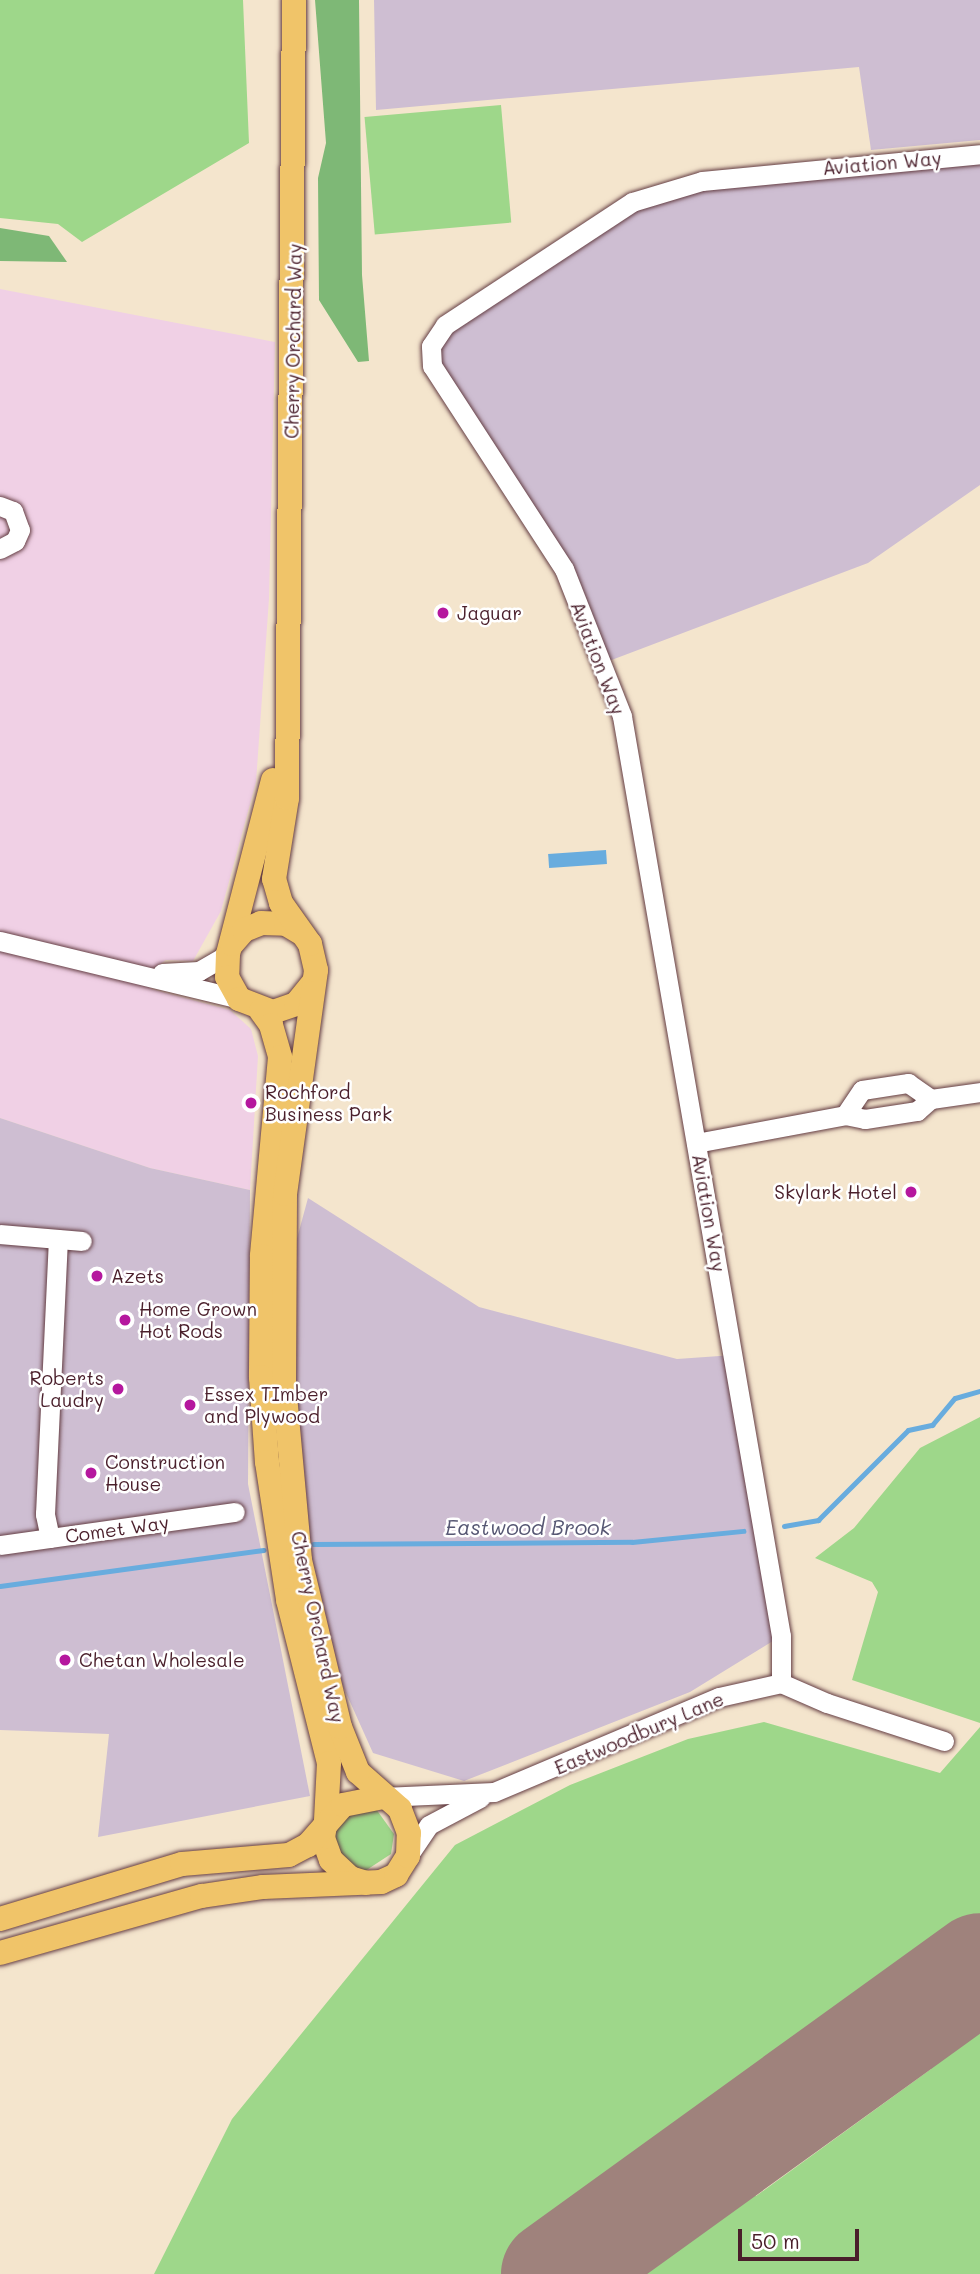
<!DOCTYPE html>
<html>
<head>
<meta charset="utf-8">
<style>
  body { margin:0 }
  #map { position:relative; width:980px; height:2274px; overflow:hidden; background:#f4e5cd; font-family:Mali,sans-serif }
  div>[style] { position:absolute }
  .built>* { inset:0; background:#f0d0e5 }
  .industrial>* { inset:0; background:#cebed2 }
  .green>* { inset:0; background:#9ed78a; transform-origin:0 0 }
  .forest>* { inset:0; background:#7eb876 }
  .water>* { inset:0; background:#68acde; transform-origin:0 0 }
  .stream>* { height:5px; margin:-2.5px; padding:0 2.5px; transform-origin:2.5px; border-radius:2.5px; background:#68acde }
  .runway>* { height:108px; margin:-54px; padding:0 54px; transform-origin:54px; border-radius:54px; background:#9f827c }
  .roads { filter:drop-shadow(0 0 2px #643d43) drop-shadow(0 0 2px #643d43) }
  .minor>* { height:19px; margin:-9.5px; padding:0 9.5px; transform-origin:9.5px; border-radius:9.5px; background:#fff }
  .major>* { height:24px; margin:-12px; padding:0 12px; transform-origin:12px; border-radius:12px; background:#f0c469 }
  .dots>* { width:19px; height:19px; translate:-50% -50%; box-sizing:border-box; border:4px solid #fff; border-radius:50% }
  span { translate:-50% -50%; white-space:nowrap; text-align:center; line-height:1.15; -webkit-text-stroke:5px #fff; paint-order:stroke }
  .street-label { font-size:19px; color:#4a1f2b }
  .poi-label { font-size:19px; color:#4a1f2b }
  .left { translate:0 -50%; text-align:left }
  .right { translate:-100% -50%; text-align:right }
  .water-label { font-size:21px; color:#565773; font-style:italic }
  .scale { position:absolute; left:738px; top:2229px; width:121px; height:32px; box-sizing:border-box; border:4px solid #4a1f2b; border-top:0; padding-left:9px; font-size:21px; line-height:24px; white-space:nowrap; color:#4a1f2b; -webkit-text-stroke:5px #fff; paint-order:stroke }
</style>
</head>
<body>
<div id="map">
  <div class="built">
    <div style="clip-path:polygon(0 289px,275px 342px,269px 599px,256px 782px,221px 911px,193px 961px,166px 960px,144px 975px,151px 989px,230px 1010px,251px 1029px,258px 1056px,250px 1190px,150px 1168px,0 1118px)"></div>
  </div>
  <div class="industrial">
    <div style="clip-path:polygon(374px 0,980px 0,980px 140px,871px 150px,859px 67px,376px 110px)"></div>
    <div style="clip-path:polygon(980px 154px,980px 485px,868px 563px,601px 664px,564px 569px,432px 366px,445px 325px,632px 202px,702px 181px)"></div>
    <div style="clip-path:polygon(0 1118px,150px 1168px,250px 1190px,248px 1484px,310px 1796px,98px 1837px,109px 1734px,0 1730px)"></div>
    <div style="clip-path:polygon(308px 1198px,479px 1307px,677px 1359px,734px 1355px,781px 1636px,690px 1692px,464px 1781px,373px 1753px,333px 1664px,304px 1517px,290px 1384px,292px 1257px)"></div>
  </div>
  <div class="green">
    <div style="clip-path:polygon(0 0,243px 0,249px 143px,82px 242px,58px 224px,0 218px)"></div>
    <div style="left:501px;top:105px;width:118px;height:137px;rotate:85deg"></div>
    <div style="clip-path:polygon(980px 1417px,980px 1723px,852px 1680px,878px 1592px,872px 1582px,815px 1558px,854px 1528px,920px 1448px)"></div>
    <div style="clip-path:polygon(764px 1722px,940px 1773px,980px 1727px,980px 1922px,704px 2119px,709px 2127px,504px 2274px,154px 2274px,232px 2119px,455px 1845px,570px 1785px,688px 1739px)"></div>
    <div style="clip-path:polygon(376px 1809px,394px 1834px,391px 1854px,365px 1871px,344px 1866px,331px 1828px,336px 1818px)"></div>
    <div style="clip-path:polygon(980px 2023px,980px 2274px,635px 2274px,751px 2190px,756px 2196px,931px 2069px,926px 2061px)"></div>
  </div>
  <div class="forest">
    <div style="clip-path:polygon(315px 0,359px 0,362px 275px,369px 361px,358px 362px,319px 300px,318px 178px,326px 143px)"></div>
    <div style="clip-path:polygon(0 228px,49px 236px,67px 262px,0 261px)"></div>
  </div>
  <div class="water">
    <div style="left:606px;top:850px;width:14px;height:58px;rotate:86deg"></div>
  </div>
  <div class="stream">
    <div style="left:784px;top:1526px;width:35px;rotate:-10deg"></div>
    <div style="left:818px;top:1520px;width:127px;rotate:-45deg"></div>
    <div style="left:908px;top:1430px;width:25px;rotate:-12deg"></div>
    <div style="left:932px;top:1425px;width:35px;rotate:-50deg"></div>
    <div style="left:955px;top:1398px;width:26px;rotate:-16deg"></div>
    <div style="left:313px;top:1544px;width:319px;rotate:-0.4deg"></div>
    <div style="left:632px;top:1542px;width:112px;rotate:-5.7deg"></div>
    <div style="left:0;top:1586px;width:266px;rotate:-7.8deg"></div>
  </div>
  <div class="runway">
    <div style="left:555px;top:2274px;width:524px;rotate:-35.84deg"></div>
  </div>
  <div class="roads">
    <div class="minor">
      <div style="left:0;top:506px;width:14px;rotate:21deg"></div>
      <div style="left:13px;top:511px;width:20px;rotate:70deg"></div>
      <div style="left:20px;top:530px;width:12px;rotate:114deg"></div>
      <div style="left:15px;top:541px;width:17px;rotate:152deg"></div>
      <div style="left:0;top:941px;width:246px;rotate:13.6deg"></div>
      <div style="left:162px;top:973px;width:37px;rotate:-3deg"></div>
      <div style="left:199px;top:971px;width:34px;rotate:-30deg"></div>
      <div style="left:845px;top:1115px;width:30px;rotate:-56deg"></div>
      <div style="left:862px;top:1090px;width:47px;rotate:-8.7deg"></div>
      <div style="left:908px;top:1083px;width:28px;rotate:35deg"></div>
      <div style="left:696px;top:1143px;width:152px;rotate:-10.6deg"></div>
      <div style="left:845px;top:1115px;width:20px;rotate:11deg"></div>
      <div style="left:865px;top:1119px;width:53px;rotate:-8.7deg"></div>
      <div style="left:917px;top:1111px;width:18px;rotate:-41deg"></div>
      <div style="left:931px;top:1099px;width:49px;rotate:-8.1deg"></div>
      <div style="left:0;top:1234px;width:82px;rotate:4.9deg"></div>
      <div style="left:50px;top:1538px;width:25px;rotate:-102deg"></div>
      <div style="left:45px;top:1514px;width:275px;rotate:-87.3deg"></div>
      <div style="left:0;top:1545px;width:237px;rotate:-8deg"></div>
      <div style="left:781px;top:1683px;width:47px;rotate:-90deg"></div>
      <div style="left:781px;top:1636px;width:934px;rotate:-99.81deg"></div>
      <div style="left:622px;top:716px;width:158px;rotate:-111.5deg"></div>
      <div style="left:564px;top:569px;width:242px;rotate:-123deg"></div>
      <div style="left:432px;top:366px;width:20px;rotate:-93deg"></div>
      <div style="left:431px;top:346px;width:25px;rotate:-56deg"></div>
      <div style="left:445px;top:325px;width:224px;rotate:-33.3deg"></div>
      <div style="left:632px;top:202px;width:73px;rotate:-16.7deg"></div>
      <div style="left:702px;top:181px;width:279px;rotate:-5.5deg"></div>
      <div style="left:383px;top:1797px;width:111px;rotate:-2.6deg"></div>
      <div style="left:494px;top:1792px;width:244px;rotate:-22.9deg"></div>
      <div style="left:719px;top:1697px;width:64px;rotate:-12.7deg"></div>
      <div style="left:781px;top:1683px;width:50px;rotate:23.5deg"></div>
      <div style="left:827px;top:1703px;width:123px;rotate:18deg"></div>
      <div style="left:408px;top:1856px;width:37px;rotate:-56deg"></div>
      <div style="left:429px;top:1825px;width:58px;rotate:-27.9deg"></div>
    </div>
    <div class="major">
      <div style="left:273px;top:780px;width:180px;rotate:104.5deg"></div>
      <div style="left:228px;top:954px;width:23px;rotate:92deg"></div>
      <div style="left:227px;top:977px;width:25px;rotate:61deg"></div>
      <div style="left:239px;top:999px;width:36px;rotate:21deg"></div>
      <div style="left:273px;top:1012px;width:24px;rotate:-19deg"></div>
      <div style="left:296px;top:1004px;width:27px;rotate:-51deg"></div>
      <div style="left:232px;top:944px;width:18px;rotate:-49deg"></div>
      <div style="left:244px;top:930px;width:18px;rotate:-22deg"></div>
      <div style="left:261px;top:923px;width:25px;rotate:2deg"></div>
      <div style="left:286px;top:924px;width:17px;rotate:31deg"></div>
      <div style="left:261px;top:1011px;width:17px;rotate:54deg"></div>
      <div style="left:271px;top:1025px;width:33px;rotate:74deg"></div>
      <div style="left:280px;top:1057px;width:200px;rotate:95.2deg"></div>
      <div style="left:262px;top:1256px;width:121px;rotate:90.5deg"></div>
      <div style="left:261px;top:1377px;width:85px;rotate:86deg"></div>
      <div style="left:267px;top:1462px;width:140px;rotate:81.3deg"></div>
      <div style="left:288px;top:1600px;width:168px;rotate:75.9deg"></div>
      <div style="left:329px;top:1763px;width:58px;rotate:93deg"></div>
      <div style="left:325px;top:1825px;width:13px;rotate:99deg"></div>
      <div style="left:323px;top:1838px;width:23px;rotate:70deg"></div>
      <div style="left:331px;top:1860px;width:26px;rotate:43deg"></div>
      <div style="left:350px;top:1878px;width:17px;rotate:17deg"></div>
      <div style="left:0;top:1919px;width:190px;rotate:-16.8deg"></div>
      <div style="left:182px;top:1864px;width:107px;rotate:-4.8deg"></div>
      <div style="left:289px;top:1855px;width:21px;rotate:-28deg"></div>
      <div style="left:308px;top:1845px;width:53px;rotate:-48.8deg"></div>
      <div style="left:343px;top:1805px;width:41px;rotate:-11.3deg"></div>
      <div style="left:0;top:1953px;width:210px;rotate:-15.8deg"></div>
      <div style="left:202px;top:1896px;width:62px;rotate:-8.4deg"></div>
      <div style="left:263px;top:1887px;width:118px;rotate:-2.4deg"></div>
      <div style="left:381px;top:1882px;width:17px;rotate:-25deg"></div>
      <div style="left:396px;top:1875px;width:22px;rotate:-58deg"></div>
      <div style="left:408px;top:1856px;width:23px;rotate:-88deg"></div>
      <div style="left:409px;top:1833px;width:26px;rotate:-111deg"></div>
      <div style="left:400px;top:1809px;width:56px;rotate:-138.6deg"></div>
      <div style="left:358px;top:1772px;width:48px;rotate:-111.8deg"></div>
      <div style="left:340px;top:1727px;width:172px;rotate:-103.5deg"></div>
      <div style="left:300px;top:1560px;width:176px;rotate:-95.2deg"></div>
      <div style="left:284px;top:1385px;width:191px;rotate:-89.7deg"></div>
      <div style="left:285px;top:1194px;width:226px;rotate:-82.1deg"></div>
      <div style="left:316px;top:970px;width:27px;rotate:-103deg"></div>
      <div style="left:310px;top:944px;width:50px;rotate:-125.3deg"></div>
      <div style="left:281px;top:903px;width:25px;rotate:-106deg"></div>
      <div style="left:274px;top:879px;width:82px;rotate:-80.9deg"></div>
      <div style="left:287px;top:798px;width:798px;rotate:-89.5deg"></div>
    </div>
  </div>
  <div class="dots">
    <div style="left:443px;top:613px;background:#b5179e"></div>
    <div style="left:251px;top:1103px;background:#b5179e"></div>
    <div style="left:911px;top:1192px;background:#b5179e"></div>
    <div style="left:97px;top:1276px;background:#b5179e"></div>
    <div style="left:125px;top:1320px;background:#b5179e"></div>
    <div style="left:118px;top:1389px;background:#b5179e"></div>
    <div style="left:190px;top:1405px;background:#b5179e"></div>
    <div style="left:91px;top:1473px;background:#b5179e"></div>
    <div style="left:65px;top:1660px;background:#b5179e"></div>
  </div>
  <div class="street-label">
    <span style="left:882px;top:163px;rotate:-5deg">Aviation Way</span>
    <span style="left:293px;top:341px;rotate:-89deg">Cherry Orchard Way</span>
    <span style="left:598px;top:658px;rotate:69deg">Aviation Way</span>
    <span style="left:709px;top:1213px;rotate:80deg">Aviation Way</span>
    <span style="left:117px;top:1529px;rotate:-8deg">Comet Way</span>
    <span style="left:318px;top:1627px;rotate:78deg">Cherry Orchard Way</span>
    <span style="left:639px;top:1733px;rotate:-23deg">Eastwoodbury Lane</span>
  </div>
  <div class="poi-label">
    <span class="left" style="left:457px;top:613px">Jaguar</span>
    <span class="left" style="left:265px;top:1103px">Rochford<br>Business Park</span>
    <span class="right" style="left:897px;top:1192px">Skylark Hotel</span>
    <span class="left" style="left:111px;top:1276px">Azets</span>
    <span class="left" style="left:139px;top:1320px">Home Grown<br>Hot Rods</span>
    <span class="right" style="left:104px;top:1389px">Roberts<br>Laudry</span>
    <span class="left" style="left:204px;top:1405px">Essex TImber<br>and Plywood</span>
    <span class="left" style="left:105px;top:1473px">Construction<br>House</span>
    <span class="left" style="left:79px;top:1660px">Chetan Wholesale</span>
  </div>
  <div class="water-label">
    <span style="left:528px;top:1527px">Eastwood Brook</span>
  </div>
  <div class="scale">50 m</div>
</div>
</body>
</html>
